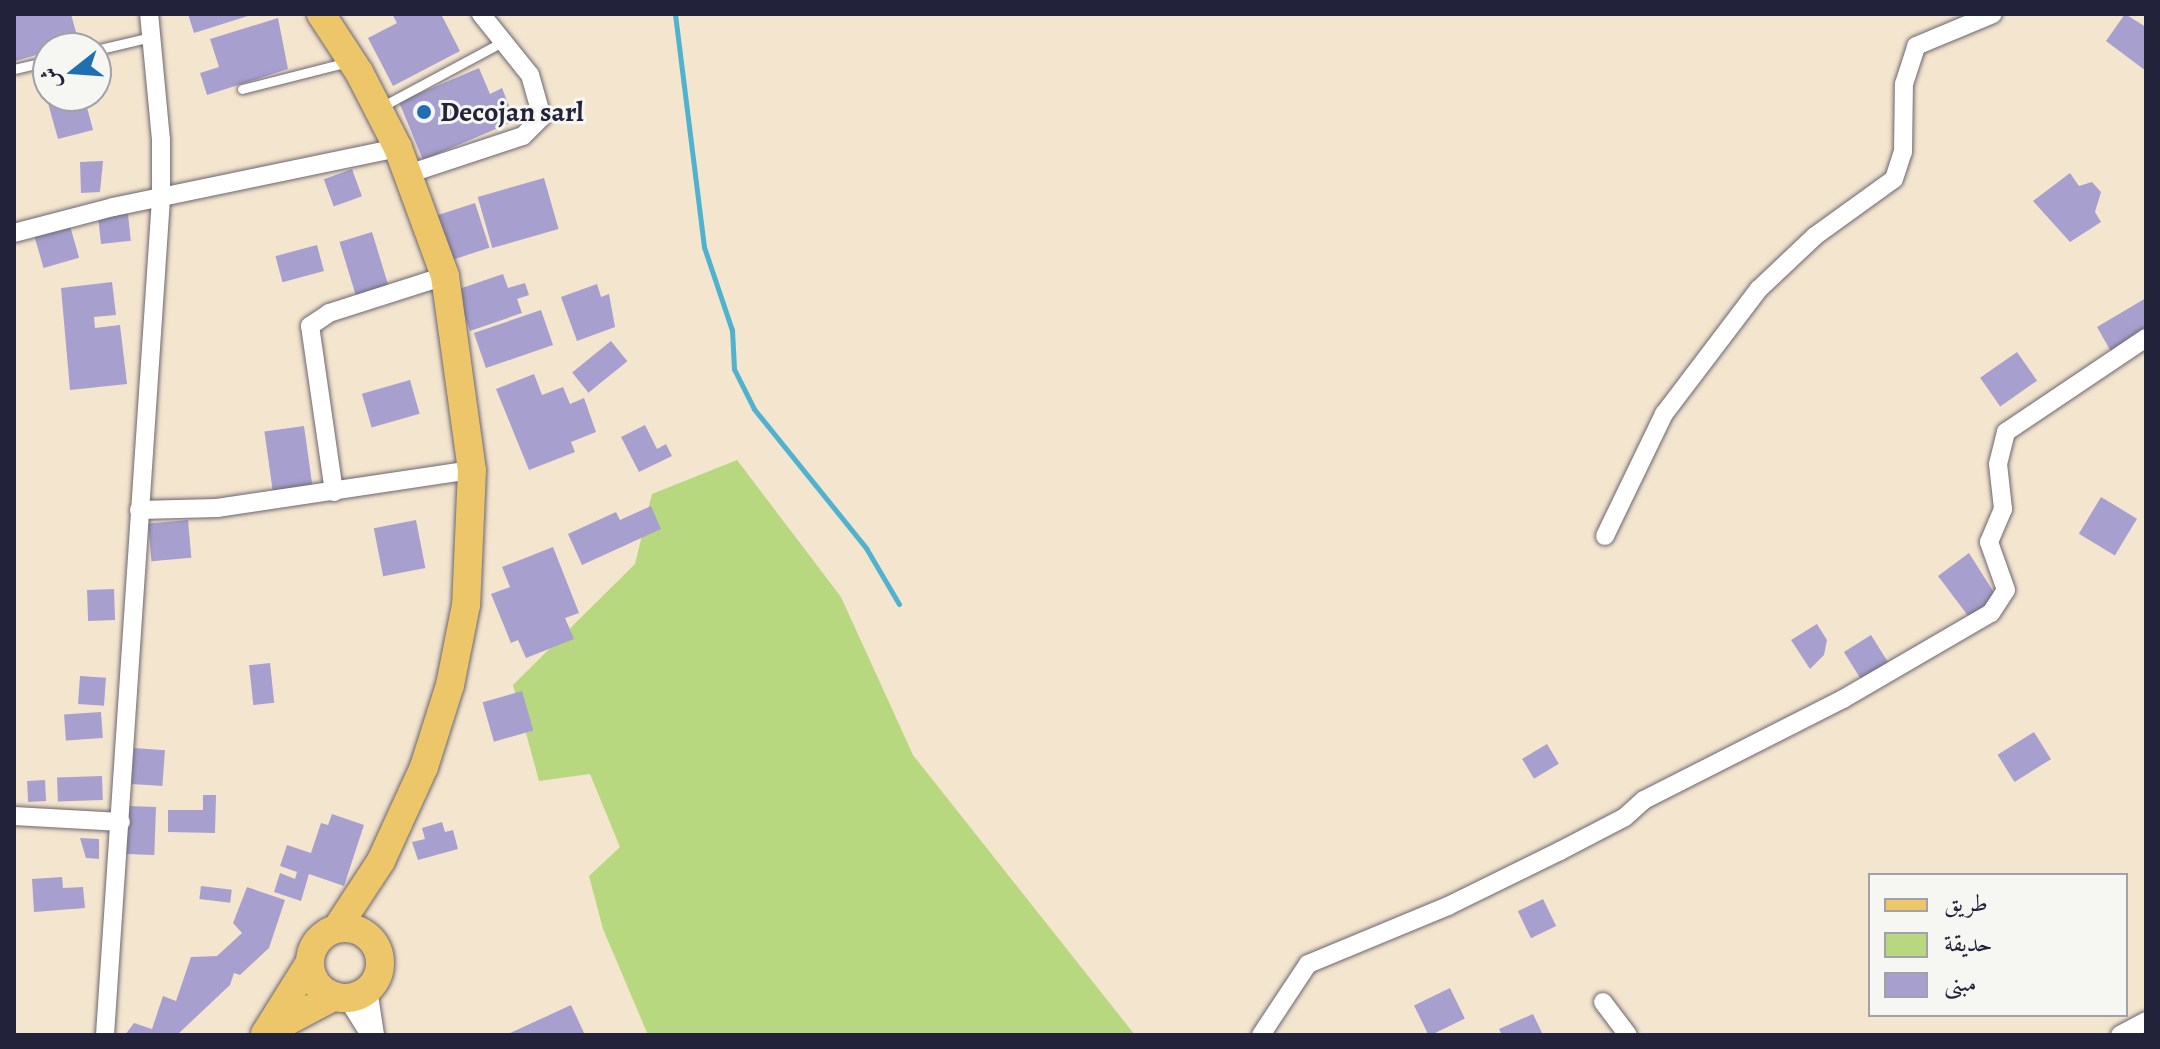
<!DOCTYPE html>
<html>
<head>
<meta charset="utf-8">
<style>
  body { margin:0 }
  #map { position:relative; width:2160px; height:1049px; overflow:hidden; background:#f4e5cf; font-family:Alegreya,Amiri,serif }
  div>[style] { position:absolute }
  .green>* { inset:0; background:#b8d87f }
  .stream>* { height:5px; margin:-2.5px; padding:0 2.5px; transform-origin:2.5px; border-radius:2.5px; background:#50b2cf }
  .building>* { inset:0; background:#a7a0cf; transform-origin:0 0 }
  .roads { filter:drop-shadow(0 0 2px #6c666f) drop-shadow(0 0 2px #6c666f) }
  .service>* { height:9px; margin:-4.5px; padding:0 4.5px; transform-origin:4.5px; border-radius:4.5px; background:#fff }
  .minor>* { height:18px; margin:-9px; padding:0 9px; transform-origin:9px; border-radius:9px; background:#fff }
  .primary>* { height:28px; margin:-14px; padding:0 14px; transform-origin:14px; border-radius:14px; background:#ecc669 }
  .primary>.ring { margin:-14px; padding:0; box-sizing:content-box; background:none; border:28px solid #ecc669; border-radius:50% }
  .dots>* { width:22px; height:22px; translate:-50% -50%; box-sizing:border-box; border:4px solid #f6f6f2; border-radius:50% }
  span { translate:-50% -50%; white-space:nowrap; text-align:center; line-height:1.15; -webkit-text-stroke:6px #f6f6f2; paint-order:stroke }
  .poi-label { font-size:28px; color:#22223b; font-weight:700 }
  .left { translate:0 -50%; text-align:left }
  .frame { position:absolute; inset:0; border:16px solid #22223b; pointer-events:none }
  .legend { position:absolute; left:1868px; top:873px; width:260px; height:144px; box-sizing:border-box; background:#f6f6f2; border:2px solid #a1a1a9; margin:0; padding:10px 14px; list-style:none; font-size:24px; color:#22223b }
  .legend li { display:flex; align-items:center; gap:16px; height:40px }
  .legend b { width:40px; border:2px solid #a1a1a9 }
  .north { position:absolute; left:32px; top:32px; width:80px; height:80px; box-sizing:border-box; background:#f6f6f2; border:2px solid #a1a1a9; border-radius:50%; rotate:253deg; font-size:22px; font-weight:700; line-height:32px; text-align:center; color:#22223b }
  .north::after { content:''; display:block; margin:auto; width:28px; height:36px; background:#1f6fb2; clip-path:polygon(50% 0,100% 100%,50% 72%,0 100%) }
</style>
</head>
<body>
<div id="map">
  <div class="green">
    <div style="clip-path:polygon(737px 460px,841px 597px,913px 755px,1135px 1035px,648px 1035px,603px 929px,589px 876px,620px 847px,590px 774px,539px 781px,513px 685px,635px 564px,652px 494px)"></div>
  </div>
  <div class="stream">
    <div style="left:675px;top:14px;width:235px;rotate:82.9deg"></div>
    <div style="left:704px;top:247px;width:88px;rotate:71.4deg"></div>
    <div style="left:732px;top:330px;width:39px;rotate:87deg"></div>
    <div style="left:734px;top:369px;width:45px;rotate:63.4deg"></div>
    <div style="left:754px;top:409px;width:179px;rotate:51.1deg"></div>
    <div style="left:866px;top:548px;width:65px;rotate:59.5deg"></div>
  </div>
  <div class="building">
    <div style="clip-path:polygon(14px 14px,71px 14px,79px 43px,15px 61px)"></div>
    <div style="clip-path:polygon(188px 14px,251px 14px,251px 15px,194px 33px)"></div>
    <div style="clip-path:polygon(392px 14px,441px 14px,460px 51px,393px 86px,368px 38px,397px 23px)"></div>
    <div style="clip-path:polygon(2125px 14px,2146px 27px,2146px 71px,2106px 41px)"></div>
    <div style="clip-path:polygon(278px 18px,288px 69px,207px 95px,200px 73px,219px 67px,210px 39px)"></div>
    <div style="clip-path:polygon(479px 68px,490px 94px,502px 88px,515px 121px,423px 160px,399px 102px)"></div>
    <div style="clip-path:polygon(46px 96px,84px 96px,93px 130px,58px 139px)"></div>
    <div style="clip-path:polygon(103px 161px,100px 192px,81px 193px,80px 162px)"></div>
    <div style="left:352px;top:169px;width:29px;height:30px;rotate:70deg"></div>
    <div style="clip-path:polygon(2070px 173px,2079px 186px,2092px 182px,2101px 192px,2095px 212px,2101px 222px,2070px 242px,2033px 201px)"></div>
    <div style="left:544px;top:178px;width:53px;height:69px;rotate:74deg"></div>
    <div style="left:475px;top:203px;width:47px;height:42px;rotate:72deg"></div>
    <div style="left:128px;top:214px;width:27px;height:30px;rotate:84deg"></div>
    <div style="left:70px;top:226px;width:33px;height:37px;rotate:74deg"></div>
    <div style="left:372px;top:232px;width:56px;height:34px;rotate:73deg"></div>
    <div style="left:317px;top:245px;width:27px;height:43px;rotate:75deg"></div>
    <div style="clip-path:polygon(503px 274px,508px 288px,525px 283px,529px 295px,517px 299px,522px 313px,470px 331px,456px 290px)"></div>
    <div style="clip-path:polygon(112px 282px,116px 315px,94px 317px,95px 328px,120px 325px,127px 384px,70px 390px,61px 288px)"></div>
    <div style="clip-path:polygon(597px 284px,601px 297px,609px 294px,615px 327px,577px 341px,561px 297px)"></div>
    <div style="clip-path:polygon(2146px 298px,2146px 332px,2113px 355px,2097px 327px)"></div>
    <div style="left:541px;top:310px;width:37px;height:71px;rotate:71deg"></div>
    <div style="left:611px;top:341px;width:26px;height:50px;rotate:51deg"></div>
    <div style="left:2017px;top:352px;width:35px;height:45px;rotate:55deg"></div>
    <div style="clip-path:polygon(534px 374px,542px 395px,563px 387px,570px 404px,584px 398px,596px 432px,571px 442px,575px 452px,529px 470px,496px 389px)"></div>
    <div style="left:410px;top:380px;width:35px;height:50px;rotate:74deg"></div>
    <div style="clip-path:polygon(645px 425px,657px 449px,666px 444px,672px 456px,639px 472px,621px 437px)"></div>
    <div style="left:304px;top:426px;width:62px;height:40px;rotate:82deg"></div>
    <div style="left:2101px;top:497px;width:42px;height:43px;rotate:31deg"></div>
    <div style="clip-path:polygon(651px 506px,661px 529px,582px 565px,568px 534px,616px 512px,620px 520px)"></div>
    <div style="left:188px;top:520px;width:38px;height:40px;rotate:85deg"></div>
    <div style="left:416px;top:520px;width:49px;height:43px;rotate:79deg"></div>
    <div style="clip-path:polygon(553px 547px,579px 613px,565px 618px,574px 639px,526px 658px,518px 640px,511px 643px,491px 594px,510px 587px,502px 567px)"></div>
    <div style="clip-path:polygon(1969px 553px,1998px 599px,1972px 621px,1938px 576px)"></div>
    <div style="left:114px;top:589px;width:31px;height:27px;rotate:88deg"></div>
    <div style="clip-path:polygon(1817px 624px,1827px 640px,1824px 655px,1810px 669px,1791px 640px)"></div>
    <div style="left:1871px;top:635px;width:36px;height:32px;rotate:58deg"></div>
    <div style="left:270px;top:663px;width:40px;height:21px;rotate:84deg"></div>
    <div style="left:80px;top:676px;width:26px;height:28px;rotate:4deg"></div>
    <div style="left:522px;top:691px;width:41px;height:41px;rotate:74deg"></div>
    <div style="left:101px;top:712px;width:26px;height:37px;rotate:86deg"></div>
    <div style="left:2034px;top:732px;width:32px;height:43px;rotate:58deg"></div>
    <div style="left:1547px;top:744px;width:23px;height:29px;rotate:59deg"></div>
    <div style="left:134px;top:748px;width:31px;height:36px;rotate:4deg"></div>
    <div style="left:102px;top:776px;width:24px;height:45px;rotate:88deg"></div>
    <div style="left:45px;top:780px;width:21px;height:18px;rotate:87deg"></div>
    <div style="clip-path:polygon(203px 795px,216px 795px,215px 833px,168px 832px,168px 810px,203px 810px)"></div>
    <div style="left:128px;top:806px;width:28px;height:48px;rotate:2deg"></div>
    <div style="clip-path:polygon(332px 814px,364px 825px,344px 886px,309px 874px,301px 901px,274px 892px,280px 873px,295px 879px,297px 872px,280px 866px,287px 845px,311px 853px,321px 823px,328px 825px)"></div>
    <div style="clip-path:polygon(442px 822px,445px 832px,453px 830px,458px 849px,418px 860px,412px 842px,425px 839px,422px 828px)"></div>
    <div style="clip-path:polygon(80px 838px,99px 839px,99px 859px,86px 858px)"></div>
    <div style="clip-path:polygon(62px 877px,63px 888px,83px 887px,85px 908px,34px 912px,32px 879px)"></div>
    <div style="left:201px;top:886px;width:31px;height:13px;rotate:7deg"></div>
    <div style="clip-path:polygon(247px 887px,285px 900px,269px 948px,240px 975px,234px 973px,230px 985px,177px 1035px,125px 1035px,134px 1023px,152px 1029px,163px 996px,176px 1001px,191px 957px,217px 956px,242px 933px,233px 923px)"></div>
    <div style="left:1543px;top:899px;width:30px;height:28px;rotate:64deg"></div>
    <div style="left:1450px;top:988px;width:34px;height:40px;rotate:64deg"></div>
    <div style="clip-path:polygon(571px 1005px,585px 1035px,506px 1035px)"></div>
    <div style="clip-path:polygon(1533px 1014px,1543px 1035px,1502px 1035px,1499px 1029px)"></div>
  </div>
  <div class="roads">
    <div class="service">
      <div style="left:96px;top:50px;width:57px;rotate:-13.3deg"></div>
      <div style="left:14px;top:69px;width:35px;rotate:-13deg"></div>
      <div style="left:242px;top:89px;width:109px;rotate:-14.3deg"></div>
      <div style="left:381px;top:107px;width:137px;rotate:-28.2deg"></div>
    </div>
    <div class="minor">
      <div style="left:408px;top:174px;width:121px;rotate:-18.3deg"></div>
      <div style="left:523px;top:136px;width:27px;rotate:-45deg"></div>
      <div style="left:542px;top:117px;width:44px;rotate:-105.9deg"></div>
      <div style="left:530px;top:75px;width:78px;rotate:-128.8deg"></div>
      <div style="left:14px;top:233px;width:102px;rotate:-14.7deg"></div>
      <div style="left:113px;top:207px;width:291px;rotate:-11.7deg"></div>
      <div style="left:334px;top:492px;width:168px;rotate:-98.2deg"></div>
      <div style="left:310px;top:326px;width:23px;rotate:-34deg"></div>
      <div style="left:329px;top:313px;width:122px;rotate:-17.7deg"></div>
      <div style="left:139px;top:510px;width:78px;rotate:-1.5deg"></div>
      <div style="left:217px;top:508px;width:258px;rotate:-8.5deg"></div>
      <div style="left:1605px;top:536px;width:136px;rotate:-64.2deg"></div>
      <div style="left:1664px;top:414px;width:157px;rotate:-52.8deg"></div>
      <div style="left:1759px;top:289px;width:77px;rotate:-43.4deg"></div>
      <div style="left:1815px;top:236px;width:97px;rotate:-35.8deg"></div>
      <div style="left:1894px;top:179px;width:28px;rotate:-72deg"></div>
      <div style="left:1903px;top:152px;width:68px;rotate:-89.2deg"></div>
      <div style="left:1904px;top:84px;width:40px;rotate:-72deg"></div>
      <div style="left:1916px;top:46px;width:83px;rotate:-22.6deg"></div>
      <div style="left:14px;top:816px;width:107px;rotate:3.2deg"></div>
      <div style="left:368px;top:989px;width:47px;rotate:81.3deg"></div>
      <div style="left:347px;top:998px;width:44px;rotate:58.1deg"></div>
      <div style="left:1603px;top:1002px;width:41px;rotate:52.9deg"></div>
      <div style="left:105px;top:1035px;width:839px;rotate:-86.17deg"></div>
      <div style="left:161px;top:198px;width:58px;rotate:-90deg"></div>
      <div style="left:161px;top:140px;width:127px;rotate:-95.4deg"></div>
      <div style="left:1261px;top:1035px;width:85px;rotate:-56.5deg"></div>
      <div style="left:1308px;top:964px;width:152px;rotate:-22.5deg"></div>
      <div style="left:1448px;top:906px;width:125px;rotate:-26.2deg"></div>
      <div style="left:1560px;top:851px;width:73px;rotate:-27.6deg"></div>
      <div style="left:1625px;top:817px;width:25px;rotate:-42deg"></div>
      <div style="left:1644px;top:800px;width:223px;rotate:-26.9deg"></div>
      <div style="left:1843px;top:699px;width:171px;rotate:-30.2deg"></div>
      <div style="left:1991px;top:613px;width:27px;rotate:-57deg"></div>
      <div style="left:2006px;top:590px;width:51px;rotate:-109.5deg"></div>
      <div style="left:1989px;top:542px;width:36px;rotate:-67deg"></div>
      <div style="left:2003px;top:509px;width:45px;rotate:-96.3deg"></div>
      <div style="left:1998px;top:464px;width:33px;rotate:-76deg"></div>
      <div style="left:2006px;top:432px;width:169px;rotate:-33.9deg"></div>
      <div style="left:2120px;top:1035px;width:30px;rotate:-28deg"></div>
    </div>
    <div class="primary">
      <div style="left:321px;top:14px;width:69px;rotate:56.8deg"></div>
      <div style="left:359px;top:72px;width:85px;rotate:62.8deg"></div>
      <div style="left:398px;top:148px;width:136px;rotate:69.8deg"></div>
      <div style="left:445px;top:276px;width:196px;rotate:82.1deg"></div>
      <div style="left:472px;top:470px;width:135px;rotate:92.5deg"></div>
      <div style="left:466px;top:605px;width:82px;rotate:101.3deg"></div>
      <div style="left:450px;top:685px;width:86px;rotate:107.6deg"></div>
      <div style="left:424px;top:767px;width:103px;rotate:114.6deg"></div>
      <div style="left:381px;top:861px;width:80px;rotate:123.3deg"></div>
      <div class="ring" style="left:310px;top:928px;width:42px;height:42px"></div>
      <div style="left:271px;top:1030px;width:72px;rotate:-28deg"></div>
      <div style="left:265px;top:1034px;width:85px;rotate:-58deg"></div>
    </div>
  </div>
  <div class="dots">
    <div style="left:424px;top:112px;background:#1f6fb2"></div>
  </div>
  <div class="poi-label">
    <span class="left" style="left:440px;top:112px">Decojan sarl</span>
  </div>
  <div class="frame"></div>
  <ul class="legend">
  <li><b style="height:10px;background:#ecc669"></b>طريق</li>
  <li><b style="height:22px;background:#b8d87f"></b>حديقة</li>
  <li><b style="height:22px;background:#a7a0cf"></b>مبنى</li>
  </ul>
  <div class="north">ش</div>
</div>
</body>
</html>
